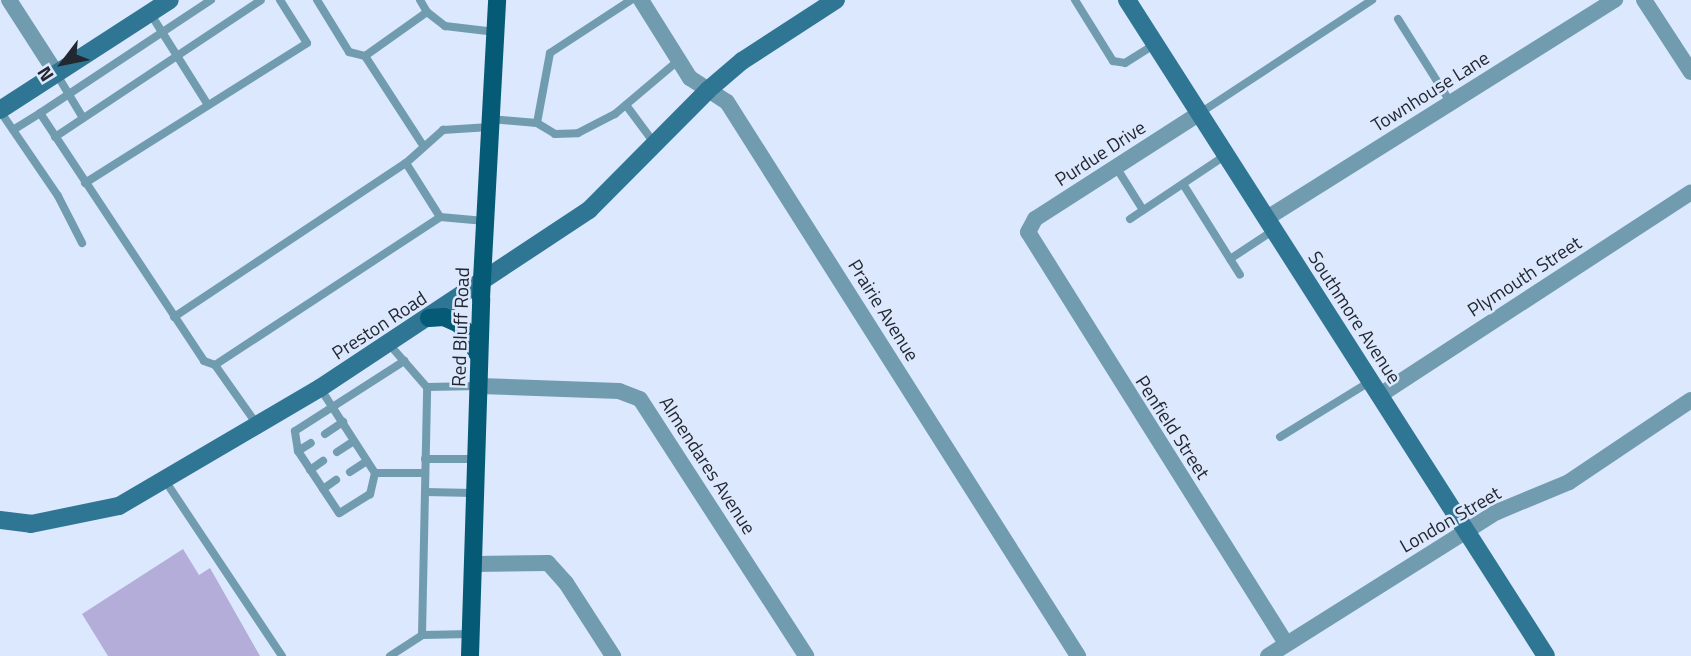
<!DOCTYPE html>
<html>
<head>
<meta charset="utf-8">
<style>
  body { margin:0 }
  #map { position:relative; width:1691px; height:656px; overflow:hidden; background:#dce8fd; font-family:"Titillium Web",sans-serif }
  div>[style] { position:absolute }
  .building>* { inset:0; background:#b4add9 }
  .service>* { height:8px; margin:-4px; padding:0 4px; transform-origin:4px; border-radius:4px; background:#719cb0 }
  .minor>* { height:16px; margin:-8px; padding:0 8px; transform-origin:8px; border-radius:8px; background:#719cb0 }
  .secondary>* { height:18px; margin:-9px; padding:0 9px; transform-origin:9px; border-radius:9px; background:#2f7694 }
  .primary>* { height:18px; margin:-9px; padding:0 9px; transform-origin:9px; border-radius:9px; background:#055a76 }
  span { translate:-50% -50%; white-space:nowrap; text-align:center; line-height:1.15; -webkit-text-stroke:5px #dce8fd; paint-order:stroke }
  .street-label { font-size:19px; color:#23272f }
  .north { position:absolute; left:28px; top:28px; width:70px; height:70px; -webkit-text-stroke:5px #dce8fd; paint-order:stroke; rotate:238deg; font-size:19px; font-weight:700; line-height:28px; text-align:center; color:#23272f }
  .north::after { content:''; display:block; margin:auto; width:24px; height:32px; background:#23272f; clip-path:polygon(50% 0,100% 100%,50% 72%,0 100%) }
</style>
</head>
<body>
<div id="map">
  <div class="building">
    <div style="clip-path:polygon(183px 549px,199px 575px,210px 568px,260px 656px,108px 656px,82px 614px)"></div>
  </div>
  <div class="service">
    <div style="left:211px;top:0;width:205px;rotate:146.5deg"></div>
    <div style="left:40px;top:113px;width:297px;rotate:56.5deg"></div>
    <div style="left:204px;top:361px;width:12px;rotate:20deg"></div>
    <div style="left:215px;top:365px;width:75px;rotate:54.8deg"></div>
    <div style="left:317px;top:0;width:61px;rotate:58.4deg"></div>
    <div style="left:349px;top:52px;width:16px;rotate:14deg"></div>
    <div style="left:420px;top:0;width:14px;rotate:60deg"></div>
    <div style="left:427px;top:12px;width:76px;rotate:144.6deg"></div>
    <div style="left:365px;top:56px;width:108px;rotate:57deg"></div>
    <div style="left:1075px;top:0;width:72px;rotate:58.1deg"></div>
    <div style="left:1113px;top:61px;width:12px;rotate:9deg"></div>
    <div style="left:1125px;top:63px;width:36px;rotate:-32deg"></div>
    <div style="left:427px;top:12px;width:23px;rotate:38deg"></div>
    <div style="left:445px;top:26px;width:51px;rotate:6.7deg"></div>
    <div style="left:150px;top:13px;width:109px;rotate:57.8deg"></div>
    <div style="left:1398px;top:19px;width:99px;rotate:57.8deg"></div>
    <div style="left:56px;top:73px;width:52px;rotate:59deg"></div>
    <div style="left:626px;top:105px;width:49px;rotate:53.4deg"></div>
    <div style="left:0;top:111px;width:103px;rotate:55.7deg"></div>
    <div style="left:58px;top:196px;width:53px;rotate:62.9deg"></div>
    <div style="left:1200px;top:113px;width:206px;rotate:-33.3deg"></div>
    <div style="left:491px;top:119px;width:46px;rotate:5deg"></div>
    <div style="left:537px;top:123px;width:21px;rotate:31deg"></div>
    <div style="left:555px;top:134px;width:23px;rotate:-2deg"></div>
    <div style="left:578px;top:133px;width:42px;rotate:-27.2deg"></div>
    <div style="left:615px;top:114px;width:84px;rotate:-40.2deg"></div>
    <div style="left:537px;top:123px;width:71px;rotate:-79.5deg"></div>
    <div style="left:550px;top:53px;width:97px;rotate:-33.2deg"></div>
    <div style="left:13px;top:130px;width:32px;rotate:-32deg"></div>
    <div style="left:55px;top:137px;width:247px;rotate:-33.6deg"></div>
    <div style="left:1116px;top:167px;width:51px;rotate:57.9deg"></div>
    <div style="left:85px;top:183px;width:262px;rotate:-32.2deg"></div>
    <div style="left:307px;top:43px;width:51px;rotate:-122.1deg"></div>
    <div style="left:1183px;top:184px;width:107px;rotate:57.9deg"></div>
    <div style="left:440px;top:217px;width:45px;rotate:5.1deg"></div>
    <div style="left:1130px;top:219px;width:115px;rotate:-33.7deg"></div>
    <div style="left:1230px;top:259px;width:53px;rotate:-33.4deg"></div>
    <div style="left:174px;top:317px;width:278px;rotate:-33.6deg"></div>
    <div style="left:406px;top:163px;width:50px;rotate:-41.7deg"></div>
    <div style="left:443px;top:130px;width:47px;rotate:-3.7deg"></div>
    <div style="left:389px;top:344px;width:23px;rotate:49deg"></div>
    <div style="left:215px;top:365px;width:269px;rotate:-33.3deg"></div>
    <div style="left:440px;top:217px;width:64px;rotate:-122.2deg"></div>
    <div style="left:320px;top:388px;width:101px;rotate:57.1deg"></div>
    <div style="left:375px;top:473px;width:50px"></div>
    <div style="left:325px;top:434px;width:22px;rotate:-34deg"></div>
    <div style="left:1280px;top:437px;width:107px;rotate:-31.6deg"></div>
    <div style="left:298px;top:451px;width:15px;rotate:-32deg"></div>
    <div style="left:337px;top:452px;width:20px;rotate:-33deg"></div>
    <div style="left:425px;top:459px;width:52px"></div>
    <div style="left:310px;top:470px;width:16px;rotate:-35deg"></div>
    <div style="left:350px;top:472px;width:20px;rotate:-33deg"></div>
    <div style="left:375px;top:473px;width:22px;rotate:103deg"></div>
    <div style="left:370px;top:494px;width:36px;rotate:148deg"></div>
    <div style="left:339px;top:513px;width:74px;rotate:-123.5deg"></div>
    <div style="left:298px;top:451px;width:20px;rotate:-99deg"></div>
    <div style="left:295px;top:431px;width:130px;rotate:-32.7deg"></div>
    <div style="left:404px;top:361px;width:35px;rotate:49deg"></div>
    <div style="left:427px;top:387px;width:52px;rotate:-1.1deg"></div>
    <div style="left:166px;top:482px;width:209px;rotate:56.3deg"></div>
    <div style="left:323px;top:489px;width:16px;rotate:-35deg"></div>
    <div style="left:425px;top:492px;width:49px;rotate:1.2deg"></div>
    <div style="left:422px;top:635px;width:49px;rotate:-1.2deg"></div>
    <div style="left:390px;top:656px;width:38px;rotate:-33deg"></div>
    <div style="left:422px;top:635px;width:248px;rotate:-88.8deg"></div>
  </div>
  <div class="minor">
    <div style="left:9px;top:0;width:87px;rotate:57.2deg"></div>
    <div style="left:641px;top:0;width:92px;rotate:57.9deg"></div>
    <div style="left:690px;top:78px;width:44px;rotate:33deg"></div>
    <div style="left:727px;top:102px;width:656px;rotate:57.64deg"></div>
    <div style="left:1644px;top:0;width:86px;rotate:56.9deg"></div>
    <div style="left:1200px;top:113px;width:196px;rotate:147.3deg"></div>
    <div style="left:1035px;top:219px;width:15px;rotate:118deg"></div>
    <div style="left:1028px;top:232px;width:486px;rotate:57.9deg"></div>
    <div style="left:1267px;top:218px;width:411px;rotate:-32.1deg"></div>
    <div style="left:479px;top:386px;width:140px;rotate:2deg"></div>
    <div style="left:619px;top:391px;width:22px;rotate:21deg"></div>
    <div style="left:640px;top:399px;width:306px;rotate:57.1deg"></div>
    <div style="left:1380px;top:395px;width:371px;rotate:-33.1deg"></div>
    <div style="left:474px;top:564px;width:74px;rotate:-0.8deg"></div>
    <div style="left:548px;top:563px;width:27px;rotate:48deg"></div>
    <div style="left:566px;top:583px;width:87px;rotate:57.2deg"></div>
    <div style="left:1268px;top:656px;width:271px;rotate:-32.2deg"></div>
    <div style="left:1497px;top:512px;width:78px;rotate:-22.6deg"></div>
    <div style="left:1569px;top:482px;width:147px;rotate:-33.9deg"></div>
  </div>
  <div class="secondary">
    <div style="left:1127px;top:0;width:778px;rotate:57.43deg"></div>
    <div style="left:0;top:110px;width:202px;rotate:-32.9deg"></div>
    <div style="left:0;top:520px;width:31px;rotate:7deg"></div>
    <div style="left:31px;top:524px;width:90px;rotate:-11.6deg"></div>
    <div style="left:119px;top:506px;width:233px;rotate:-30.4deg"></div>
    <div style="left:320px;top:388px;width:323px;rotate:-33.5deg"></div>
    <div style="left:589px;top:210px;width:169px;rotate:-45.2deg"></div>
    <div style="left:708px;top:90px;width:45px;rotate:-40.5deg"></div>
    <div style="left:742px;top:61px;width:112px;rotate:-33deg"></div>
  </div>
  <div class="primary">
    <div style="left:429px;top:318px;width:15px;rotate:-4deg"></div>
    <div style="left:444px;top:317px;width:17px;rotate:25deg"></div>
    <div style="left:459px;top:324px;width:16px;rotate:47deg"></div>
    <div style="left:470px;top:336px;width:18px;rotate:68deg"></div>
    <div style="left:470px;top:656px;width:358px;rotate:-88.2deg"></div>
    <div style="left:481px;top:298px;width:298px;rotate:-86.9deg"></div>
  </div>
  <div class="street-label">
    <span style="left:1430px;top:91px;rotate:-32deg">Townhouse Lane</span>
    <span style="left:1100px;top:153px;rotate:-33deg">Purdue Drive</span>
    <span style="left:1524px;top:276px;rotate:-33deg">Plymouth Street</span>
    <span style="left:884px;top:310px;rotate:58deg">Prairie Avenue</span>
    <span style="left:1355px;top:317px;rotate:57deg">Southmore Avenue</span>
    <span style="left:379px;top:325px;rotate:-33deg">Preston Road</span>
    <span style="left:460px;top:327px;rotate:-88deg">Red Bluff Road</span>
    <span style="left:1173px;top:427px;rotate:57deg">Penfield Street</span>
    <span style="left:708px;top:465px;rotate:57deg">Almendares Avenue</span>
    <span style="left:1450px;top:519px;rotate:-30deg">London Street</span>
  </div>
  <div class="north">N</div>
</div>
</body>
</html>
